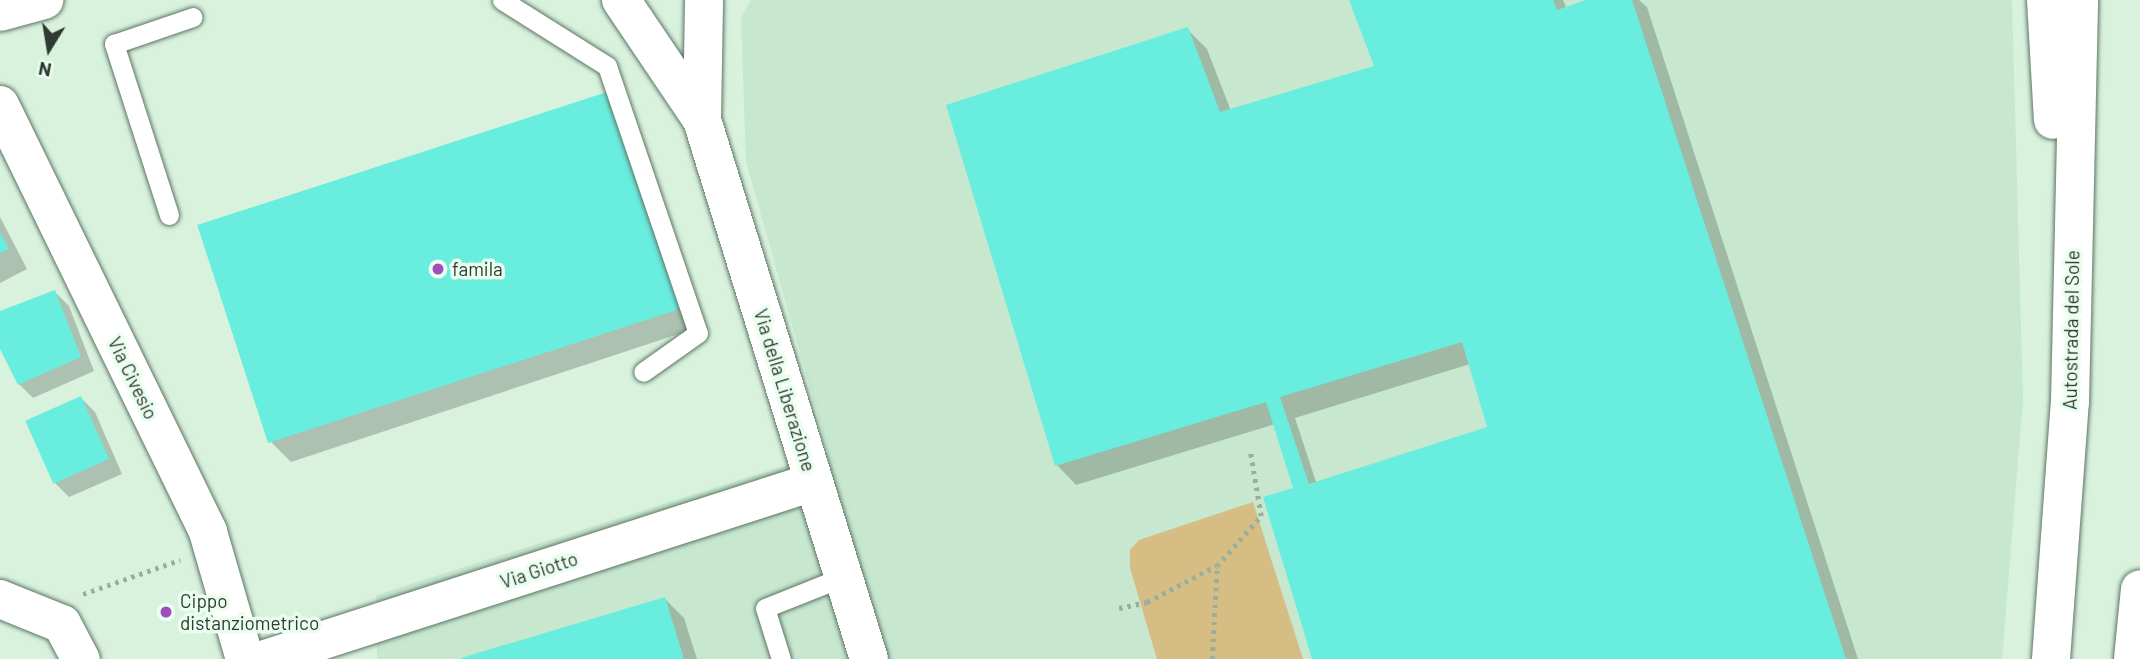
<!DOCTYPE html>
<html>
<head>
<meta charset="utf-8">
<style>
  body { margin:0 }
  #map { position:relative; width:2140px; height:659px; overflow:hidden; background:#d8f2de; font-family:Barlow,sans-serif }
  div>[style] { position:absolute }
  .built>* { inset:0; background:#c7e8cf }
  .green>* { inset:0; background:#d6bd83 }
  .shadow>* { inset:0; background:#0003 }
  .building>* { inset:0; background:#68eddf; transform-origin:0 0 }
  .path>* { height:4.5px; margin-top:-2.25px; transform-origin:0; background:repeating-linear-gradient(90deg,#9aae9f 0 3.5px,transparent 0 8.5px) }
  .roads { filter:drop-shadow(0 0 2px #5e7564) drop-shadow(0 0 2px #5e7564) }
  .lane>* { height:19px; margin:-9.5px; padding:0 9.5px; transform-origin:9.5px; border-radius:9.5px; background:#fff }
  .street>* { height:38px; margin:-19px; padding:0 19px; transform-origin:19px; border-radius:19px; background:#fff }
  .secondary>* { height:38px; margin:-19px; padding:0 19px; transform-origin:19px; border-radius:19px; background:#fff }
  .highway>* { height:38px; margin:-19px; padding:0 19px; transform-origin:19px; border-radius:19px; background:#fff }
  .dots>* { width:19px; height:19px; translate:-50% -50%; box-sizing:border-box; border:4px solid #e9feee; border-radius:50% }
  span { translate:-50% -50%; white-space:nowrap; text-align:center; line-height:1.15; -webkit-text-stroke:7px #e9feee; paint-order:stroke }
  .poi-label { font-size:19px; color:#303a33 }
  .left { translate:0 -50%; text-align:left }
  .street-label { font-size:19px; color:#303a33 }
  .north { position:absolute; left:14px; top:14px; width:70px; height:70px; -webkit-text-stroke:5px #e9feee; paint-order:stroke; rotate:191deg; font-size:19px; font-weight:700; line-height:28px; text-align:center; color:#303a33 }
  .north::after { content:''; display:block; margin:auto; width:24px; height:32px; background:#303a33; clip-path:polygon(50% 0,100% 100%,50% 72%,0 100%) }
</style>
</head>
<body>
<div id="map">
  <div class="built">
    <div style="clip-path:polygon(751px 0,2012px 0,2023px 400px,2002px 659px,377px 659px,376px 595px,828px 452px,746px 162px,741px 17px)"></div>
  </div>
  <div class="green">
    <div style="clip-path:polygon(1253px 502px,1303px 659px,1157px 659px,1130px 568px,1130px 550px,1139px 540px)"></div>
  </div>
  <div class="shadow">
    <div style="clip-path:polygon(evenodd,1351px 0,1563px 0,1567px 9px,1591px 0,1639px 0,1647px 7px,1858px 659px,1313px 659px,1295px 489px,1275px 424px,1076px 485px,1057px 465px,1187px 29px,1207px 49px,1231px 111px,1377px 67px,1351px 0,1470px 364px,1489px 428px,1316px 482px,1295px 418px,1470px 364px)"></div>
    <div style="clip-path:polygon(609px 93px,700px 327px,291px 462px,271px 442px)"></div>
    <div style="clip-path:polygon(0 217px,27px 269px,0 283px)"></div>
    <div style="clip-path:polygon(55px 292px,69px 306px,94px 371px,33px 398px,19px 384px,0 344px,0 313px)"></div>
    <div style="clip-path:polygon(81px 398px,95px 412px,122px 474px,69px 497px,55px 483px)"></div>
    <div style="clip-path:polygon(664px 598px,684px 618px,697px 659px,465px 659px)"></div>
  </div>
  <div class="building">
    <div style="clip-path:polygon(evenodd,1349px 0,1553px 0,1557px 10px,1586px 0,1632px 0,1846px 659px,1312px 659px,1263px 497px,1293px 488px,1266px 402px,1055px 466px,946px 105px,1188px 27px,1220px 112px,1374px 66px,1349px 0,1462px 342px,1487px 427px,1309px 484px,1280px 397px,1462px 342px)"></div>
    <div style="left:610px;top:91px;width:229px;height:434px;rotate:72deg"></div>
    <div style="clip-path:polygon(0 232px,9px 249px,0 253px)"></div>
    <div style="clip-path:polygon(55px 290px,81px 357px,18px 385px,0 349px,0 311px)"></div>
    <div style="left:81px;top:396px;width:69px;height:61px;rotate:66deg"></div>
    <div style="clip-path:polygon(665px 597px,684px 659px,461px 659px,461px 658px)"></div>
  </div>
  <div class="path">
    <div style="left:83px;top:594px;width:103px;rotate:-19.3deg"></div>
    <div style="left:1119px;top:608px;width:29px;rotate:-12deg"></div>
    <div style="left:1147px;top:602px;width:78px;rotate:-27.6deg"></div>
    <div style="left:1212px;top:659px;width:93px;rotate:-86.9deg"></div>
    <div style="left:1217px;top:566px;width:67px;rotate:-48.7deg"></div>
    <div style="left:1261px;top:516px;width:66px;rotate:-99.6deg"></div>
  </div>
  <div class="roads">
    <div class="lane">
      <div style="left:502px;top:0;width:124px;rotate:32.2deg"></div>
      <div style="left:607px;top:66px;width:282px;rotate:71.2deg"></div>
      <div style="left:698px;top:333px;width:67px;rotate:144.7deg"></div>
      <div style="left:169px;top:215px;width:180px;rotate:-107.8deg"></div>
      <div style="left:114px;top:44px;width:83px;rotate:-18.9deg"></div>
      <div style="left:781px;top:659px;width:53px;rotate:-107.4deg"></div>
      <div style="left:765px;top:608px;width:84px;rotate:-21.7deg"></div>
    </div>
    <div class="street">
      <div style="left:0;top:12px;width:46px;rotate:-15.3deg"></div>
      <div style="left:0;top:105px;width:475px;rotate:64deg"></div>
      <div style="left:208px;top:532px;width:132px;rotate:73.8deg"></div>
      <div style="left:0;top:599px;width:67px;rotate:22deg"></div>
      <div style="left:62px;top:624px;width:40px;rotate:62deg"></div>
      <div style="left:265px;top:659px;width:576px;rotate:-17.9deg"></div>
    </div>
    <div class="secondary">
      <div style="left:621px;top:0;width:145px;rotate:56deg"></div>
      <div style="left:702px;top:120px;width:564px;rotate:72.79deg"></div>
      <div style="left:702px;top:118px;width:118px;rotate:-89deg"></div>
    </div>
    <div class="highway">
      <div style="left:2046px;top:0;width:120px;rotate:86.7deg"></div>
      <div style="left:2051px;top:659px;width:258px;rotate:-85.8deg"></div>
      <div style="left:2070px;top:402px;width:402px;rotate:-88.7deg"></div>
      <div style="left:2133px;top:659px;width:70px;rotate:-84.3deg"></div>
    </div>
  </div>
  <div class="dots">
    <div style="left:438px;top:269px;background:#a14dbb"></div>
    <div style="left:166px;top:612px;background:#a14dbb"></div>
  </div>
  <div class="poi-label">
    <span class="left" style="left:452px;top:269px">famila</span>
    <span class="left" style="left:180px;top:612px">Cippo<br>distanziometrico</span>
  </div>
  <div class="street-label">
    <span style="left:2071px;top:330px;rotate:-89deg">Autostrada del Sole</span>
    <span style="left:133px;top:378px;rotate:64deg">Via Civesio</span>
    <span style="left:785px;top:390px;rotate:73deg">Via della Liberazione</span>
    <span style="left:539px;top:570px;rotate:-18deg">Via Giotto</span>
  </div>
  <div class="north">N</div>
</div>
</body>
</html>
